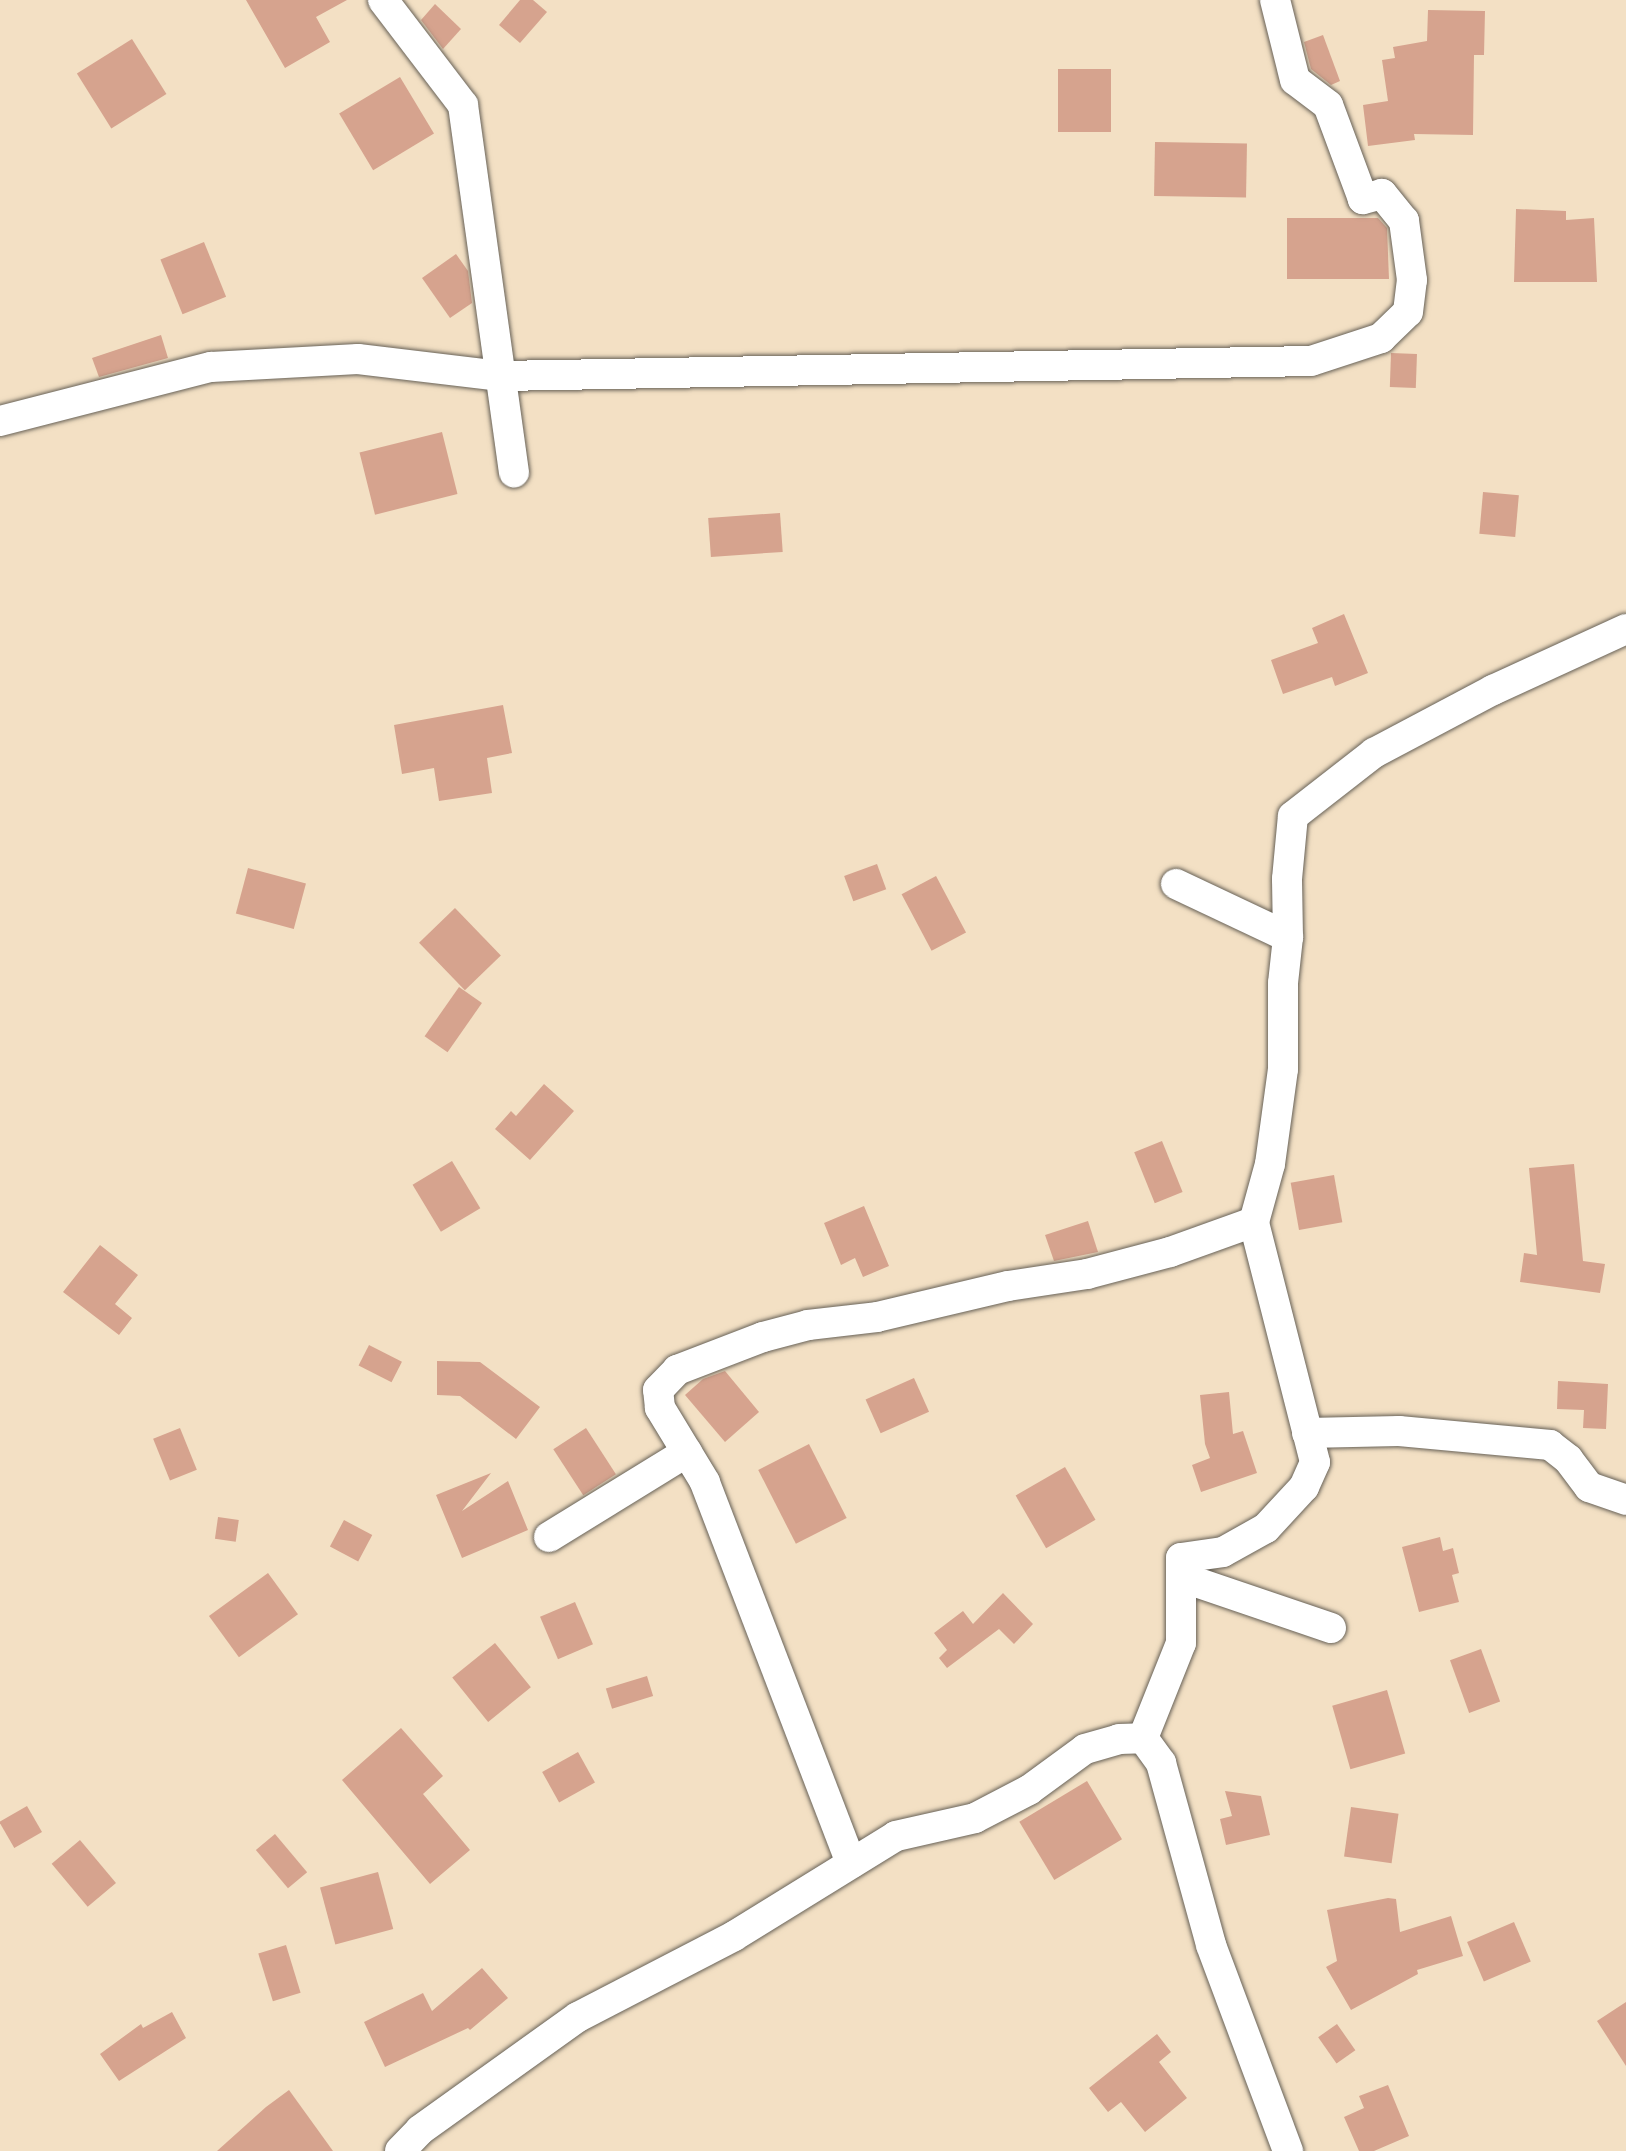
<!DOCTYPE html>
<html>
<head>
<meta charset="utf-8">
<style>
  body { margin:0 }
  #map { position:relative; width:1626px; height:2151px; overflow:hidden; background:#f3e0c4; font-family:"Shantell Sans",sans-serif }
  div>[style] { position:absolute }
  .building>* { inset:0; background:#d6a38e; transform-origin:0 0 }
  .roads { filter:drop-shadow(0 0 2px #676157) drop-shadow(0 0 2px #676157) }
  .minor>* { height:30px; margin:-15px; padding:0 15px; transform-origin:15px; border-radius:15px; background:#fff }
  span { translate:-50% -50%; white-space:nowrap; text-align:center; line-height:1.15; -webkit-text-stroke:7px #fbf7ec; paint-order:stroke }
</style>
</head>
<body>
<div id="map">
  <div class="building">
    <div style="clip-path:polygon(246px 0,347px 0,316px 17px,330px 42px,285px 68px)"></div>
    <div style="clip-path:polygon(520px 0,533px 0,547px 12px,520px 43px,499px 25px)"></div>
    <div style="clip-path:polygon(435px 4px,461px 29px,443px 49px,421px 20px)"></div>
    <div style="clip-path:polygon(1428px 10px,1485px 11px,1484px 55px,1474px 55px,1473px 135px,1414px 134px,1415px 140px,1368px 146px,1363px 105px,1388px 101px,1382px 60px,1395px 58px,1393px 47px,1427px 41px)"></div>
    <div style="clip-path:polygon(1323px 35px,1340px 81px,1331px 85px,1311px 69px,1304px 42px)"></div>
    <div style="left:132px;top:39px;width:65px;height:65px;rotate:58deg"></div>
    <div style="left:1058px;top:69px;width:53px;height:63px"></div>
    <div style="left:400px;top:77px;width:66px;height:71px;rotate:59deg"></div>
    <div style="left:1155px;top:142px;width:92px;height:54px;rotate:1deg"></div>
    <div style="clip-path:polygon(1516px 209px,1566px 211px,1566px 220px,1594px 218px,1597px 282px,1514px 282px)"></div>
    <div style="clip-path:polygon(1287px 218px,1378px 218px,1387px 228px,1389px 279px,1287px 279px)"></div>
    <div style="left:204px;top:242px;width:59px;height:47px;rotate:68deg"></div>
    <div style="clip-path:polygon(456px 254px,468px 271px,472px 303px,450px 318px,422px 278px)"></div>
    <div style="clip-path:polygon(161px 335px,168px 358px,99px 377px,92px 358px)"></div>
    <div style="left:1391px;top:353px;width:26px;height:34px;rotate:2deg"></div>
    <div style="left:442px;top:432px;width:64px;height:85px;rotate:76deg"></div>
    <div style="left:1483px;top:492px;width:36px;height:42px;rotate:5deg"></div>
    <div style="left:780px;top:513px;width:39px;height:72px;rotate:86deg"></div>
    <div style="clip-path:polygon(1344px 614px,1368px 673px,1335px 686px,1332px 677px,1283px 694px,1271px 660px,1318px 643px,1312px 628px)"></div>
    <div style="clip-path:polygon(503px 705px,512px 753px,487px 758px,492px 793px,439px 801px,434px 768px,402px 774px,394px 725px)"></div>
    <div style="left:877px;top:864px;width:27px;height:35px;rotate:70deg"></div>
    <div style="left:248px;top:868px;width:60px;height:47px;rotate:15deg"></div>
    <div style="left:936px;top:876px;width:64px;height:39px;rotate:62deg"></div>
    <div style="left:455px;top:908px;width:66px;height:50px;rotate:46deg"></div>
    <div style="left:459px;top:987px;width:28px;height:60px;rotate:35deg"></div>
    <div style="clip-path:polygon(544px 1084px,574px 1111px,530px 1160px,495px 1129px,511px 1111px,516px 1116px)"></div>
    <div style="left:1162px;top:1141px;width:55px;height:30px;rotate:68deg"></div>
    <div style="left:452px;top:1161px;width:55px;height:46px;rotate:59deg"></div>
    <div style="clip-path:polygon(1574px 1164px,1583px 1261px,1605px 1264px,1600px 1293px,1520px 1282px,1524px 1253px,1537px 1255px,1529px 1168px)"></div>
    <div style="left:1334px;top:1175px;width:48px;height:44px;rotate:80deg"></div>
    <div style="clip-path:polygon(864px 1206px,889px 1266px,863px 1277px,855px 1258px,841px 1265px,824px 1223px)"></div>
    <div style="clip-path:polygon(1088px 1221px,1098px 1252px,1054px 1261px,1045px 1235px)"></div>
    <div style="clip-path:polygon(100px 1245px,138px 1275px,115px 1304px,132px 1318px,119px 1335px,63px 1292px)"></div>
    <div style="left:369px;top:1345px;width:37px;height:23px;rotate:27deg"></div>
    <div style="clip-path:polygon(437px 1361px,480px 1362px,540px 1407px,516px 1439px,460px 1396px,437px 1395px)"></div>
    <div style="clip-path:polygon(725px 1371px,759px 1412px,725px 1442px,685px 1395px,703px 1379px)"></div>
    <div style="left:914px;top:1378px;width:37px;height:53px;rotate:66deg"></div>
    <div style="clip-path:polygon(1558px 1381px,1608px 1384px,1606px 1429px,1583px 1428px,1584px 1410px,1557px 1409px)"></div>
    <div style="clip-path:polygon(1229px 1392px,1233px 1434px,1243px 1431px,1257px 1473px,1201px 1492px,1192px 1465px,1210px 1458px,1205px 1444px,1200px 1395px)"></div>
    <div style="left:180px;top:1428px;width:45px;height:29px;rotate:68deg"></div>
    <div style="left:586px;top:1428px;width:55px;height:39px;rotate:57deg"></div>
    <div style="left:809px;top:1444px;width:83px;height:57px;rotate:63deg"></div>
    <div style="left:1065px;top:1467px;width:61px;height:57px;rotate:60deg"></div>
    <div style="clip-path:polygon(491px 1473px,462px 1511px,508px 1481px,528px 1530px,462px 1558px,436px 1495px)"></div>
    <div style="left:218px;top:1517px;width:21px;height:22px;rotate:8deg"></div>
    <div style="left:344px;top:1520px;width:32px;height:30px;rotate:28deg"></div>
    <div style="clip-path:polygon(1440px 1537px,1443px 1551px,1453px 1548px,1459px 1573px,1452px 1575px,1459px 1602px,1419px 1612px,1402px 1547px)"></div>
    <div style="left:268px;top:1573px;width:51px;height:73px;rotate:54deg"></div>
    <div style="clip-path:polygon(1003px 1593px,1033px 1624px,1014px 1644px,999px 1629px,947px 1668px,939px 1658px,947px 1650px,934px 1633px,963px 1611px,973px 1624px)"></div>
    <div style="left:575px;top:1602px;width:46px;height:38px;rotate:67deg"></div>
    <div style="left:495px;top:1643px;width:57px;height:55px;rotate:51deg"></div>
    <div style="left:1481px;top:1649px;width:56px;height:33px;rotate:70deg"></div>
    <div style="left:647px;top:1676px;width:21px;height:43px;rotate:73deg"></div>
    <div style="left:1387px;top:1690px;width:66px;height:57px;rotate:74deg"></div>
    <div style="clip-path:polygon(401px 1728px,443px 1776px,423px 1794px,470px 1850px,430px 1884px,342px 1780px)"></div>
    <div style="left:578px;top:1752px;width:35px;height:41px;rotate:61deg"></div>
    <div style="left:1087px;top:1781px;width:68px;height:79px;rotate:59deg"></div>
    <div style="clip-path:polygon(1225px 1791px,1261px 1796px,1270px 1835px,1226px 1845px,1220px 1819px,1232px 1816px)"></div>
    <div style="left:27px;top:1806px;width:30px;height:32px;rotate:60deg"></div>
    <div style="left:1351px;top:1807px;width:48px;height:50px;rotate:8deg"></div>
    <div style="left:275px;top:1834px;width:50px;height:25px;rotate:50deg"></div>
    <div style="left:80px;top:1840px;width:56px;height:37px;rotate:50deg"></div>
    <div style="left:378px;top:1872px;width:59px;height:60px;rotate:75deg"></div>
    <div style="clip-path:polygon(1388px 1898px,1396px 1899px,1400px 1932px,1451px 1916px,1463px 1956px,1417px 1970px,1418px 1974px,1351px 2010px,1326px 1967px,1337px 1961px,1327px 1910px)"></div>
    <div style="left:1514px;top:1922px;width:43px;height:51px;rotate:67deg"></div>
    <div style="left:286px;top:1945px;width:50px;height:29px;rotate:73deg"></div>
    <div style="clip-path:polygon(482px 1968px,508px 1998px,470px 2030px,468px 2028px,385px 2067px,364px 2022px,423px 1993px,432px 2011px)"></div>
    <div style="clip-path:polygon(1626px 2002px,1626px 2066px,1597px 2021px)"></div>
    <div style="clip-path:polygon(172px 2012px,186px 2038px,119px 2081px,100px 2054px,141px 2024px,143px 2028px)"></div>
    <div style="left:1337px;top:2024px;width:32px;height:23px;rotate:55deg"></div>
    <div style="clip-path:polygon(1157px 2034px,1171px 2052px,1159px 2062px,1187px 2098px,1145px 2132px,1121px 2102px,1108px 2112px,1089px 2088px)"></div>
    <div style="clip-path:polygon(1388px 2085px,1409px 2136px,1374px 2151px,1359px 2151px,1344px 2117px,1364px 2108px,1359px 2096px)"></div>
    <div style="clip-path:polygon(289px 2090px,333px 2151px,217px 2151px,266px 2107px)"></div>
  </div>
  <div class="roads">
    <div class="minor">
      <div style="left:383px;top:0;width:132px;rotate:52.7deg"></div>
      <div style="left:463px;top:105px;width:371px;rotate:82.1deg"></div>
      <div style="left:0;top:421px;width:218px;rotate:-14.4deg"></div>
      <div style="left:211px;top:367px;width:147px;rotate:-3.1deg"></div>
      <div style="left:358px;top:359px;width:144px;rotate:6.8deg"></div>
      <div style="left:501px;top:376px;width:810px;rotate:-1.06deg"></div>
      <div style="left:1311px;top:361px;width:74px;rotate:-18.2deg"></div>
      <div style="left:1381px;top:338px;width:37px;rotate:-44deg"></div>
      <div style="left:1408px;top:312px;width:32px;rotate:-83deg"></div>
      <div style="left:1412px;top:280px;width:60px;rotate:-97.7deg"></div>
      <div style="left:1404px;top:221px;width:35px;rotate:-129deg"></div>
      <div style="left:1382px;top:194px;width:20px;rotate:165deg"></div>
      <div style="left:1363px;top:199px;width:100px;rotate:-110.4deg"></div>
      <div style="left:1328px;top:105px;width:41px;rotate:-142.9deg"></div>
      <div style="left:1295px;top:80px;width:82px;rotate:-104deg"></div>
      <div style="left:1176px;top:884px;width:124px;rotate:25.3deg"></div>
      <div style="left:1307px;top:1433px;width:92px;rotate:-1.2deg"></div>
      <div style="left:1399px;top:1431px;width:152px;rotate:5.3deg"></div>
      <div style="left:1550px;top:1445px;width:23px;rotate:38deg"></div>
      <div style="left:1568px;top:1459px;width:35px;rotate:53deg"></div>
      <div style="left:1589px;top:1487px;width:39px;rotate:19deg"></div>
      <div style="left:549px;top:1537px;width:162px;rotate:-31.6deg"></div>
      <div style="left:1331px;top:1628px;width:158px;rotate:-161.2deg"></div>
      <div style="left:1181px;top:1577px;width:19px;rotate:-90deg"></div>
      <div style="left:1181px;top:1558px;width:42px;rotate:-8.1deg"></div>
      <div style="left:1223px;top:1552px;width:49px;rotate:-29.2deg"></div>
      <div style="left:1266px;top:1528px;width:56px;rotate:-47.2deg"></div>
      <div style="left:1304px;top:1487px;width:27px;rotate:-66deg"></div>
      <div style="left:1315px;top:1462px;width:248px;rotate:-104.3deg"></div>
      <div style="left:1254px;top:1222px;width:60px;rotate:-74.6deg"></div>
      <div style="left:1270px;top:1164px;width:96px;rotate:-82.2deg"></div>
      <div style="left:1283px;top:1069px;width:86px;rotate:-90deg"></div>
      <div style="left:1283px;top:983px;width:46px;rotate:-83.8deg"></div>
      <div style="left:1288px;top:937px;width:58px;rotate:-91deg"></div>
      <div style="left:1287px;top:879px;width:63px;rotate:-84.6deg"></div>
      <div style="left:1293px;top:816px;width:103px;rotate:-37.9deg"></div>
      <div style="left:1374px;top:753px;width:135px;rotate:-27.9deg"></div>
      <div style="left:1493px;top:690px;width:146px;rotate:-24.6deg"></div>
      <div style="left:1143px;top:1738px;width:102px;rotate:-68.2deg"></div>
      <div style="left:1181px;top:1643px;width:66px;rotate:-90deg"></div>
      <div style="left:851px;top:1863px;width:408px;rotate:-111deg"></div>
      <div style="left:705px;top:1482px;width:87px;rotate:-121.3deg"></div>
      <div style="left:660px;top:1408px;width:18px;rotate:-96deg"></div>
      <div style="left:658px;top:1390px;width:28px;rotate:-46deg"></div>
      <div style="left:677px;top:1370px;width:92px;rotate:-21deg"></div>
      <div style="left:763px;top:1337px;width:47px;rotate:-14.9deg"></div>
      <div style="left:808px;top:1325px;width:69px;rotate:-6.6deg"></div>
      <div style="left:877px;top:1317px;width:135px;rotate:-13.3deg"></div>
      <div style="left:1008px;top:1286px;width:80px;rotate:-8.6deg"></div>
      <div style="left:1087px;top:1274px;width:86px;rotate:-14.8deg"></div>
      <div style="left:1170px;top:1252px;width:89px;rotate:-19.7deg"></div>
      <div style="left:400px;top:2151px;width:29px;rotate:-46deg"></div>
      <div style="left:420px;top:2130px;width:194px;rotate:-35.6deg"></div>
      <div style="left:578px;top:2017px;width:176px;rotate:-27.4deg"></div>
      <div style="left:734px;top:1936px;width:190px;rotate:-31.7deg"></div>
      <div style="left:896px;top:1836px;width:81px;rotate:-12.8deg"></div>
      <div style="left:975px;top:1818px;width:61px;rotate:-27.4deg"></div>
      <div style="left:1029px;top:1790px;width:69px;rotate:-36.2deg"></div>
      <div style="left:1085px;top:1749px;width:35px;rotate:-16deg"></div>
      <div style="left:1119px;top:1739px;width:24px;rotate:-2deg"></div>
      <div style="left:1143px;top:1738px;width:31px;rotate:54deg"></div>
      <div style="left:1161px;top:1763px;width:189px;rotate:74.6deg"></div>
      <div style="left:1211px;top:1945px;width:220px;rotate:69.5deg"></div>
    </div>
  </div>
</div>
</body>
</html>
